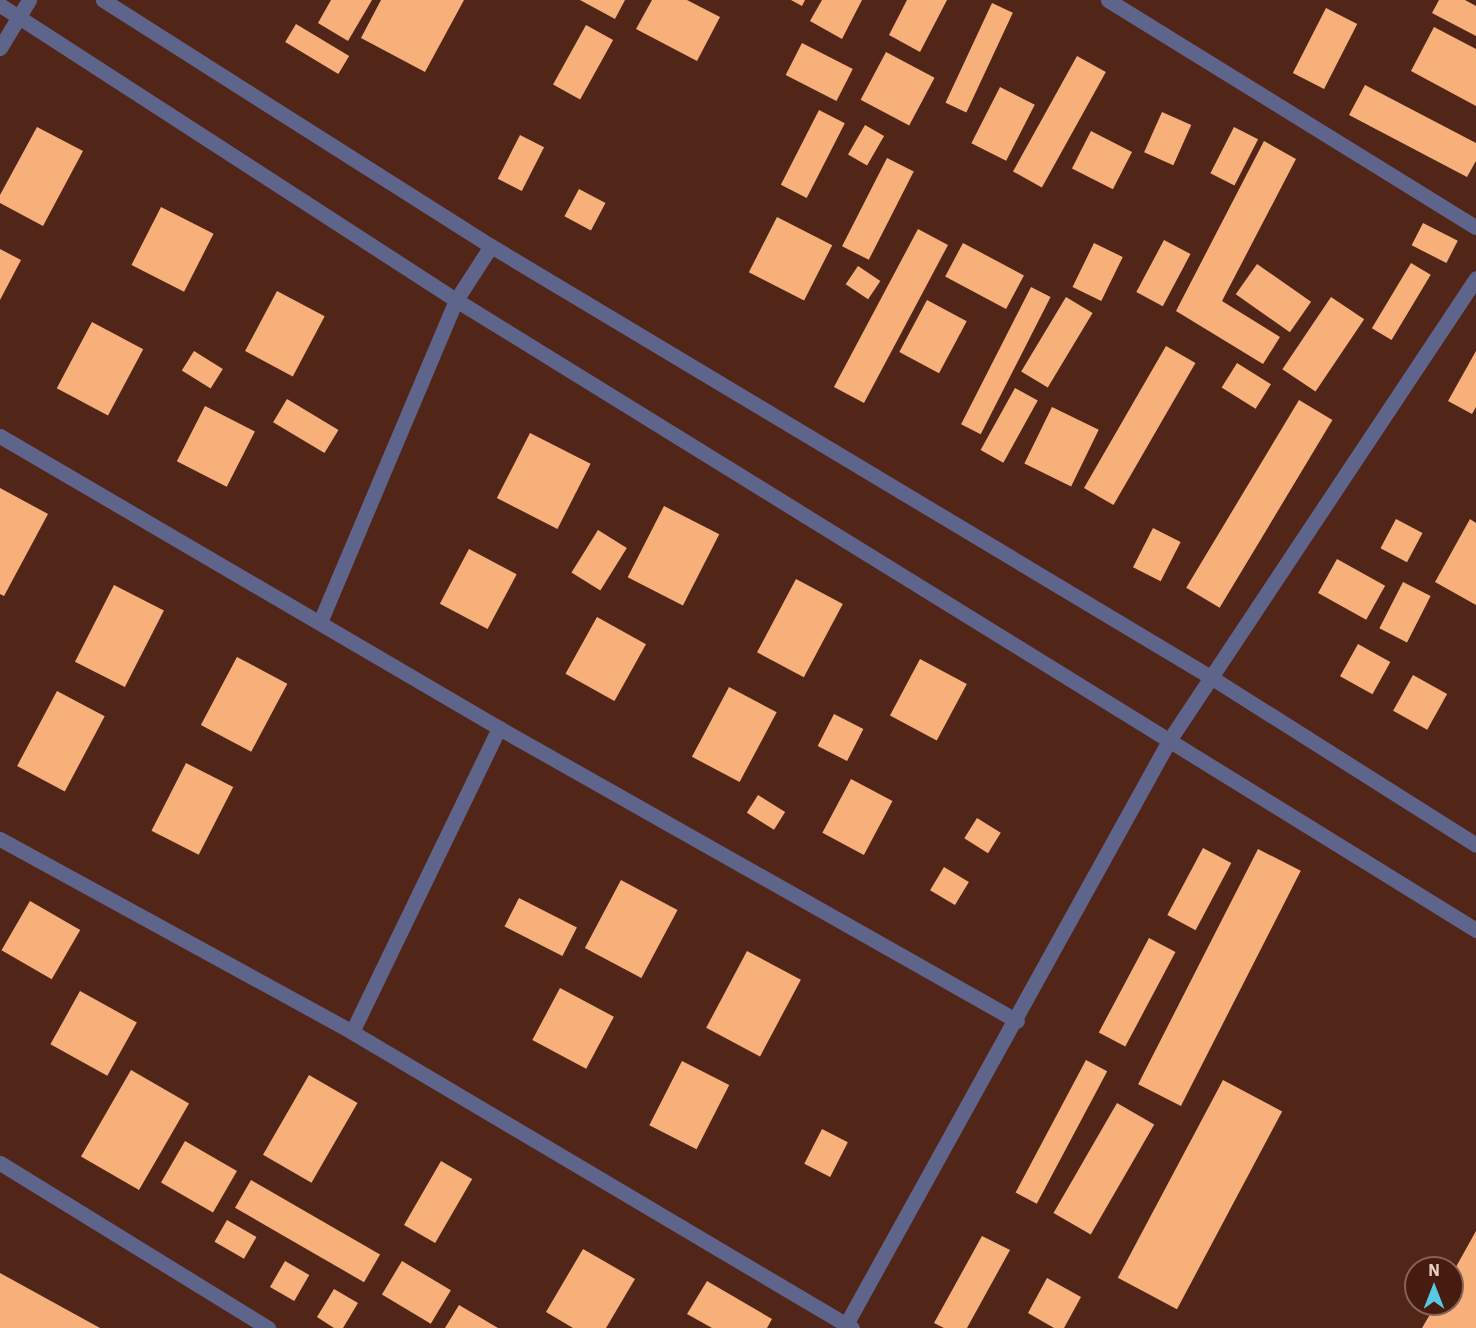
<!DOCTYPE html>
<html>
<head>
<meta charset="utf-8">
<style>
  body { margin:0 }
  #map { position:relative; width:1476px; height:1328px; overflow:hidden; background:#512619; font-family:"IBM Plex Sans",sans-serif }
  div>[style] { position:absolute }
  .building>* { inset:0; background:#f8b07b; transform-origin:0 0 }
  .minor>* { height:15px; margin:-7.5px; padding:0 7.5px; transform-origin:7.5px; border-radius:7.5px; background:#5f648b }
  span { translate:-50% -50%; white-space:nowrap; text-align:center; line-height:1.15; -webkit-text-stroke:6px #461c0f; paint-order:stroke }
  .north { position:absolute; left:1404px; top:1256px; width:60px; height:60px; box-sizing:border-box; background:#461c0f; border:2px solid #876257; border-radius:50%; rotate:0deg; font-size:16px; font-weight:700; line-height:24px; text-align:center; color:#e9ccc3 }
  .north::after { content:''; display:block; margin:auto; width:21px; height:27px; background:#59c8e5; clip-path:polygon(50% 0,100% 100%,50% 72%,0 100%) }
</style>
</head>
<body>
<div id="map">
  <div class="building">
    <div style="clip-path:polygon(331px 0,372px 0,348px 41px,318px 23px)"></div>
    <div style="clip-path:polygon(381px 0,464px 0,425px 72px,361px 38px)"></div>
    <div style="clip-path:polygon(580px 0,625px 0,615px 19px)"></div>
    <div style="clip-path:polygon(652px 0,687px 0,720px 17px,697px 61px,636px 29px)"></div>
    <div style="clip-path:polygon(791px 0,805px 0,802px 6px)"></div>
    <div style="clip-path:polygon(822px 0,862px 0,842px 39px,810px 21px)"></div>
    <div style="clip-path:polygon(907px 0,947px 0,920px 52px,889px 35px)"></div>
    <div style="clip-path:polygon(1439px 0,1465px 0,1476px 6px,1476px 36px,1432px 13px)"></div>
    <div style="left:992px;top:3px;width:23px;height:110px;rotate:25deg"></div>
    <div style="left:1326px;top:8px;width:35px;height:73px;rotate:27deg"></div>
    <div style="left:296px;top:24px;width:62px;height:21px;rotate:31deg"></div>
    <div style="left:586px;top:25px;width:31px;height:68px;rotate:29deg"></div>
    <div style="clip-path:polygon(1434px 27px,1476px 49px,1476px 106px,1411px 71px)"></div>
    <div style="left:802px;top:43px;width:57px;height:36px;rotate:27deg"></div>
    <div style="left:886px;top:52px;width:55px;height:54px;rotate:28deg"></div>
    <div style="left:1077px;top:56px;width:33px;height:132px;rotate:29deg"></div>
    <div style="clip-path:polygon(1365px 85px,1476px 143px,1476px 161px,1467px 177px,1349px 115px)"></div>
    <div style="left:1000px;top:87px;width:39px;height:63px;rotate:27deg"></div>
    <div style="left:819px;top:110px;width:29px;height:84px;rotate:27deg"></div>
    <div style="left:1162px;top:112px;width:32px;height:44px;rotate:24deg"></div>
    <div style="left:865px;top:125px;width:22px;height:34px;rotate:30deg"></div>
    <div style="clip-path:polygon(37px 127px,83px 151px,43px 226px,0 203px,0 195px)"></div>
    <div style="left:1234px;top:127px;width:27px;height:52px;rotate:27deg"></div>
    <div style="left:1091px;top:131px;width:46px;height:42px;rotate:27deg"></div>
    <div style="left:520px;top:135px;width:27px;height:49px;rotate:27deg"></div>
    <div style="clip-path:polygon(1264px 141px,1296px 159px,1222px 301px,1280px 337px,1263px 364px,1176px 311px)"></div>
    <div style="left:887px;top:158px;width:30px;height:99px;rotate:27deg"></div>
    <div style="left:579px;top:189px;width:30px;height:31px;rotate:28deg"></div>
    <div style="left:161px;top:207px;width:59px;height:65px;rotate:27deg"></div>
    <div style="left:777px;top:217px;width:62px;height:62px;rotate:27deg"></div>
    <div style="left:1423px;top:223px;width:39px;height:25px;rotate:27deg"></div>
    <div style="left:918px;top:229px;width:34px;height:179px;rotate:28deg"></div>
    <div style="left:1164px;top:240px;width:30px;height:59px;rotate:28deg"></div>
    <div style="left:963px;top:243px;width:69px;height:38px;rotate:28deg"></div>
    <div style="left:1094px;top:243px;width:32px;height:49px;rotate:26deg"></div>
    <div style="clip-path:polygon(0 249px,21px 260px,0 300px)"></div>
    <div style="left:1411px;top:263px;width:23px;height:76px;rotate:31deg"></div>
    <div style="left:1257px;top:264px;width:66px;height:37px;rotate:35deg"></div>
    <div style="left:858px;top:266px;width:27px;height:22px;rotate:34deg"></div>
    <div style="left:1031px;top:287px;width:22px;height:154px;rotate:27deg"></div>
    <div style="left:277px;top:291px;width:54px;height:68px;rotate:28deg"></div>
    <div style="left:1066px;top:297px;width:31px;height:87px;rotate:31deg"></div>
    <div style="left:1331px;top:297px;width:40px;height:87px;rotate:34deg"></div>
    <div style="left:927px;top:300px;width:45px;height:59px;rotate:28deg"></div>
    <div style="left:92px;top:322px;width:58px;height:75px;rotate:28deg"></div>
    <div style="left:1166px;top:346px;width:34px;height:164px;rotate:30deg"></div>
    <div style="left:194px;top:351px;width:34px;height:23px;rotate:32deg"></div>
    <div style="clip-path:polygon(1476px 351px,1476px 407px,1472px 414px,1448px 401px)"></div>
    <div style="left:1237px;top:363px;width:40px;height:29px;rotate:32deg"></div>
    <div style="left:1015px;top:388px;width:26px;height:71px;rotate:29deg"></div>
    <div style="left:287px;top:399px;width:60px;height:27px;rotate:31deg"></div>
    <div style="left:1299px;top:400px;width:39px;height:219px;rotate:31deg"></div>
    <div style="left:205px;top:406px;width:56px;height:62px;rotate:27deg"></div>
    <div style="left:1052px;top:407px;width:52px;height:63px;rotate:26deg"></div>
    <div style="left:530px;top:433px;width:68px;height:73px;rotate:27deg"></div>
    <div style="clip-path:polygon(0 488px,48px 514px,4px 596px,0 594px)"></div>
    <div style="left:664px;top:506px;width:62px;height:80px;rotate:27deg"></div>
    <div style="left:1396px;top:519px;width:30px;height:33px;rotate:28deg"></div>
    <div style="clip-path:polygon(1470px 519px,1476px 523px,1476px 605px,1435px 582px)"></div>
    <div style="left:1153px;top:528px;width:31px;height:44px;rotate:27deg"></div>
    <div style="left:598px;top:530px;width:34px;height:50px;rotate:32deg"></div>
    <div style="left:469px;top:549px;width:54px;height:62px;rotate:28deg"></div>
    <div style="left:1337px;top:559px;width:55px;height:39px;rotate:29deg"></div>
    <div style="left:796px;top:579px;width:53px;height:83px;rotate:28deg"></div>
    <div style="left:1403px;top:582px;width:31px;height:52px;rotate:27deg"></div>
    <div style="left:114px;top:585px;width:56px;height:86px;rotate:27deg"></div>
    <div style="left:597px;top:617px;width:56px;height:65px;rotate:29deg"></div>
    <div style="left:1358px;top:644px;width:37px;height:37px;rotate:29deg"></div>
    <div style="left:237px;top:657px;width:57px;height:77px;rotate:28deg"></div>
    <div style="left:920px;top:659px;width:53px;height:64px;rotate:28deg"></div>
    <div style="left:1413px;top:675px;width:39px;height:41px;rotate:29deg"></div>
    <div style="left:729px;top:687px;width:54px;height:79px;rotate:28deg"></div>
    <div style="left:57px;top:691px;width:54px;height:85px;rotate:28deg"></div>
    <div style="left:834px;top:714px;width:33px;height:36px;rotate:27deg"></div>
    <div style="left:186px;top:763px;width:53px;height:76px;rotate:27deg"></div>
    <div style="left:851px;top:779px;width:47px;height:61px;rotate:28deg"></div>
    <div style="left:758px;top:795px;width:32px;height:21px;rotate:32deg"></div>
    <div style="left:977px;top:818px;width:28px;height:24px;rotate:32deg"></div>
    <div style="left:1203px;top:848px;width:32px;height:76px;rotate:28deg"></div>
    <div style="left:1258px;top:849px;width:48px;height:264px;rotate:27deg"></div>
    <div style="left:944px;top:867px;width:29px;height:27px;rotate:31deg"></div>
    <div style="left:621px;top:880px;width:64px;height:77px;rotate:28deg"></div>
    <div style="left:519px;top:898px;width:65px;height:32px;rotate:27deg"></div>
    <div style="left:30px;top:901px;width:58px;height:57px;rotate:30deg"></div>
    <div style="left:1149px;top:938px;width:30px;height:107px;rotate:28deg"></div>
    <div style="left:747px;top:951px;width:61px;height:87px;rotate:28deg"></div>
    <div style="left:560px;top:988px;width:61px;height:59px;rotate:28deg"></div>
    <div style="left:80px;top:991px;width:65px;height:61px;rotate:29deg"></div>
    <div style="left:1086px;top:1060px;width:24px;height:150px;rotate:28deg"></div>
    <div style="left:682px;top:1061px;width:53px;height:72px;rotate:27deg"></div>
    <div style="left:131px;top:1070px;width:67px;height:100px;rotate:30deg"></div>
    <div style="left:309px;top:1075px;width:56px;height:92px;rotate:30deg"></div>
    <div style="left:1223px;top:1080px;width:67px;height:224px;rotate:28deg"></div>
    <div style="left:1117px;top:1103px;width:43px;height:127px;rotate:30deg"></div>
    <div style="left:822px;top:1129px;width:29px;height:39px;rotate:27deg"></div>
    <div style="left:185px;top:1141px;width:60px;height:48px;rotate:30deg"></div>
    <div style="left:441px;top:1161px;width:36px;height:74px;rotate:30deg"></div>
    <div style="left:251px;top:1180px;width:149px;height:32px;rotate:30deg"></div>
    <div style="left:227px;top:1220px;width:34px;height:25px;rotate:30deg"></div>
    <div style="clip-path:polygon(1476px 1231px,1476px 1328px,1422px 1328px,1436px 1304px,1452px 1304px,1452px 1274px)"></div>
    <div style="clip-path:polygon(982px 1236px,1010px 1250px,967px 1328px,944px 1328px,934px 1323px)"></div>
    <div style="clip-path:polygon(583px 1249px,635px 1279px,606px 1328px,573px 1328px,546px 1312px)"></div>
    <div style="left:285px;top:1261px;width:28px;height:30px;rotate:30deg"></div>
    <div style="left:402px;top:1261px;width:57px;height:39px;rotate:31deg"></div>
    <div style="clip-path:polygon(0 1273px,100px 1328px,0 1328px)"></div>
    <div style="clip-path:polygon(1047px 1278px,1081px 1297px,1064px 1328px,1054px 1328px,1028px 1313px)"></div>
    <div style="clip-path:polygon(707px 1281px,772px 1319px,767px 1328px,712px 1328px,687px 1314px)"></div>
    <div style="clip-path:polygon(334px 1289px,358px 1303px,343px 1328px,334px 1328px,317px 1317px)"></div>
    <div style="clip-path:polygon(459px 1305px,498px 1328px,445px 1328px)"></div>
  </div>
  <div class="minor">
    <div style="left:103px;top:0;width:459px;rotate:32.4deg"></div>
    <div style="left:491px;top:246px;width:837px;rotate:30.92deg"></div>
    <div style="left:1209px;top:676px;width:316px;rotate:32.3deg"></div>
    <div style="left:1108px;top:0;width:432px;rotate:31.7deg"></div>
    <div style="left:0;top:5px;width:543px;rotate:32.9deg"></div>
    <div style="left:456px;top:300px;width:1199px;rotate:31.7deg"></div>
    <div style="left:0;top:48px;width:56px;rotate:-58.9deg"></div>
    <div style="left:0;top:436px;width:578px;rotate:30.33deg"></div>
    <div style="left:499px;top:728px;width:595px;rotate:29.49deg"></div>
    <div style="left:320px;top:622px;width:350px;rotate:-67.1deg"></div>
    <div style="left:456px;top:300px;width:64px;rotate:-57.1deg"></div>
    <div style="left:0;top:839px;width:401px;rotate:28.7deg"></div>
    <div style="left:352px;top:1032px;width:581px;rotate:30.63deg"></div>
    <div style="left:352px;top:1032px;width:338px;rotate:-64.2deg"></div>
    <div style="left:0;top:1163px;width:315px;rotate:31.6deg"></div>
    <div style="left:844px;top:1328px;width:673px;rotate:-61.04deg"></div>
    <div style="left:1170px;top:739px;width:553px;rotate:-56.42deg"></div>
  </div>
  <div class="north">N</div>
</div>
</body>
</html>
